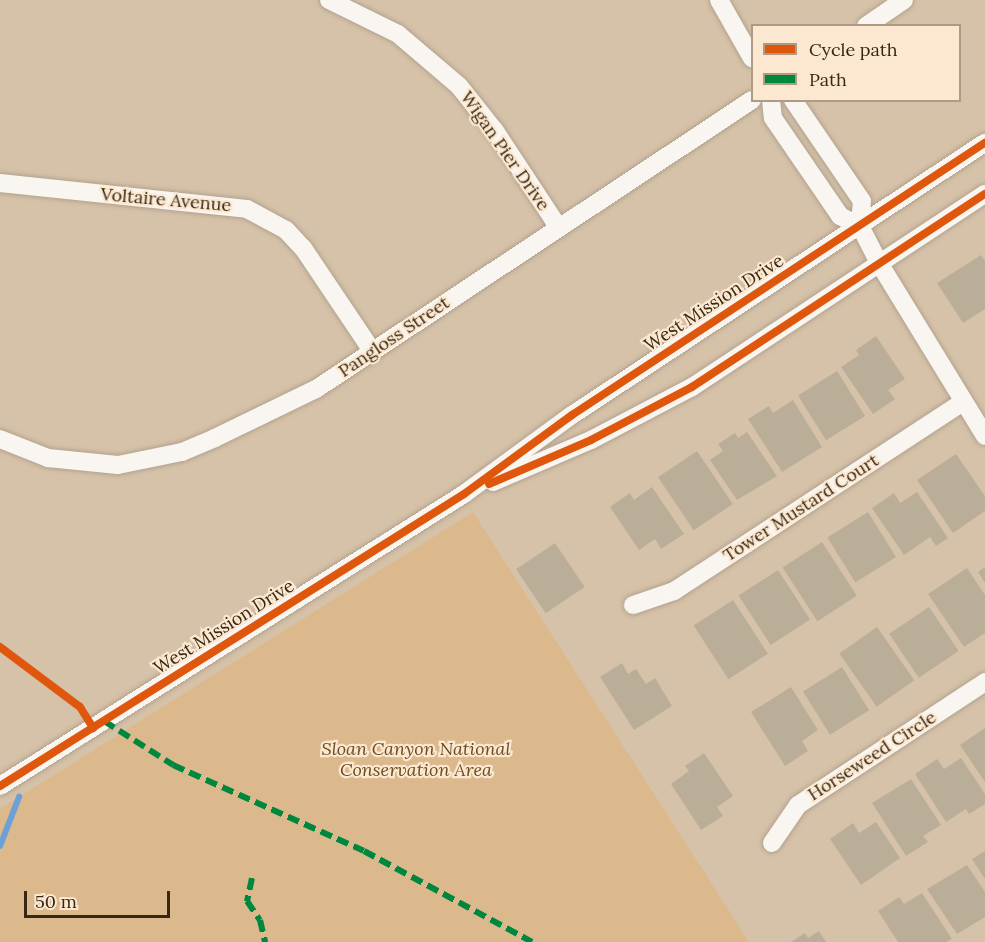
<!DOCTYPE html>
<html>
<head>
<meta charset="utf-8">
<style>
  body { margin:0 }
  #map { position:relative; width:985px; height:942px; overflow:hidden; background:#d6c2a8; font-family:Lora,serif }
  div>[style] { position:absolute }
  .green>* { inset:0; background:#dbb98c }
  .stream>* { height:6px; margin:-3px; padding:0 3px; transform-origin:3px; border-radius:3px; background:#6ca0d6 }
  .building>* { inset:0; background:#bbae99; transform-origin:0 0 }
  .roads { filter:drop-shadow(0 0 2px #b2a28e) drop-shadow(0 0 2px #b2a28e) }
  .street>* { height:18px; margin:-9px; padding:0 9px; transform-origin:9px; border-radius:9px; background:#f9f6f2 }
  .quiet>* { height:6px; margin-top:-3px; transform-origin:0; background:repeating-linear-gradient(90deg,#00873e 0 12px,transparent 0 18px) }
  .cycleway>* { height:8px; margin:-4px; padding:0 4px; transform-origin:4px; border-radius:4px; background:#df570c }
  span { translate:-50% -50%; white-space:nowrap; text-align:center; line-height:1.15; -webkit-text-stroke:4.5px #fce8d0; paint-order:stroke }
  .street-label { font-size:18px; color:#372815 }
  .park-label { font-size:18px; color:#6c4c20; font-style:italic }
  .legend { position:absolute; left:751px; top:24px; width:210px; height:78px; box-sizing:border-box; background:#fce8d0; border:2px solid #ad9b85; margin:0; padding:8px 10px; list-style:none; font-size:18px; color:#372815 }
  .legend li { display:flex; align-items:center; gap:12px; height:30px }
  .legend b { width:30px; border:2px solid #ad9b85 }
  .scale { position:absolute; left:24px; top:891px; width:146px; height:27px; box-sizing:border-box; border:3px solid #372815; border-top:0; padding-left:8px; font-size:18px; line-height:21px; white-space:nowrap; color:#372815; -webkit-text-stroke:4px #fce8d0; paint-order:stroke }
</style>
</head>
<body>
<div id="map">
  <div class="green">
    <div style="clip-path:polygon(473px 512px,749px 942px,0 942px,0 809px)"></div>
  </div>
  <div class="stream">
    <div style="left:0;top:846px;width:53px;rotate:-68.8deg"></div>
  </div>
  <div class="building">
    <div style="clip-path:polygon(981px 255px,985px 261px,985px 309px,963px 323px,937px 283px)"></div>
    <div style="clip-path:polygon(876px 336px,905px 379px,888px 390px,895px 399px,873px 414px,841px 367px,859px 355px,856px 350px)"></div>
    <div style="left:837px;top:371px;width:53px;height:46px;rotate:58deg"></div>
    <div style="clip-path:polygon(793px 400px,822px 447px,782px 472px,748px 419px,769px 406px,773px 413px)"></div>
    <div style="clip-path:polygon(747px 432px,777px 476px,737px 500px,710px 460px,723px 451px,718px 444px,735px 433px,738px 438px)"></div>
    <div style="left:697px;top:451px;width:64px;height:47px;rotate:56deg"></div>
    <div style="clip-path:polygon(956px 454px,985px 496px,985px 511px,953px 533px,917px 480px)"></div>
    <div style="clip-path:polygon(652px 487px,684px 534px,661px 549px,655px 539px,639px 550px,610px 507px,630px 493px,634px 500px)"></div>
    <div style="clip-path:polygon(917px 492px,948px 538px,936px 546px,930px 537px,904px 555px,872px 508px,894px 493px,900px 503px)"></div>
    <div style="left:868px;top:512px;width:53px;height:48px;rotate:58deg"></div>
    <div style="left:822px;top:542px;width:64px;height:47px;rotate:57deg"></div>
    <div style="left:555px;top:543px;width:53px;height:47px;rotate:56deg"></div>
    <div style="clip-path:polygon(985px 567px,985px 583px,978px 572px)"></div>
    <div style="clip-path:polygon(967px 568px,985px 595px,985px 633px,964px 647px,928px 594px)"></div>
    <div style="left:778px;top:570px;width:59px;height:47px;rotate:57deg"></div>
    <div style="left:733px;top:600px;width:64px;height:47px;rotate:57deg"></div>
    <div style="left:929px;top:607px;width:53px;height:48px;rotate:56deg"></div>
    <div style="left:877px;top:627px;width:65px;height:46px;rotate:55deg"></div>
    <div style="clip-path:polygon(622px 663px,628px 674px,636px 669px,646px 684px,655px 678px,672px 706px,634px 730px,600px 677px)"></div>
    <div style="left:842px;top:667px;width:51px;height:46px;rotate:58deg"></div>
    <div style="clip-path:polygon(791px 687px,818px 730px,802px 741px,808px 751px,785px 766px,751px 712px)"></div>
    <div style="clip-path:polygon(985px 728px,985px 782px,960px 745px)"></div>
    <div style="clip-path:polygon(704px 753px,733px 796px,717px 807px,723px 816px,701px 830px,671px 784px,689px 771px,685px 766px)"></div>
    <div style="clip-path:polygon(961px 758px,985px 794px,985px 804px,969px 814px,966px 809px,946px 822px,915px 774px,937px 759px,944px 769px)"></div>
    <div style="clip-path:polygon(911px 779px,941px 825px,923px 836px,928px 842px,906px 856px,872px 803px)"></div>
    <div style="clip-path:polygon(876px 822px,900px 858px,861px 885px,830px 839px,853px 823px,859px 833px)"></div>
    <div style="clip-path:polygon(985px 851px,985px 879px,972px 859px)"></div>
    <div style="clip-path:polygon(967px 865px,985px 892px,985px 917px,957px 934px,927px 889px)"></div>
    <div style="clip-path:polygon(922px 893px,952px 939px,946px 942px,898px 942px,878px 911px,899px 897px,904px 904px)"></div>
    <div style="clip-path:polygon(819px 931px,826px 942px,791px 942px,805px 933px,808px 938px)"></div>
  </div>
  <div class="roads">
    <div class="street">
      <div style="left:329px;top:0;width:77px;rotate:26.2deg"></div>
      <div style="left:398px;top:34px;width:80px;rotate:40.4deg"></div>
      <div style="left:459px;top:86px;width:58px;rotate:51.3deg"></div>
      <div style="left:495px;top:131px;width:116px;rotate:56.6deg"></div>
      <div style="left:719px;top:0;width:67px;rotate:60.4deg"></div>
      <div style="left:866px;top:26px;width:46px;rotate:-34.4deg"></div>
      <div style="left:771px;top:100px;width:18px;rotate:84deg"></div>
      <div style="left:773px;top:118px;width:119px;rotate:55.6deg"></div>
      <div style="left:840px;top:216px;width:22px;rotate:27deg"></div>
      <div style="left:793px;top:100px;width:122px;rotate:55.7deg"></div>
      <div style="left:862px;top:201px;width:25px;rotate:95deg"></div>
      <div style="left:860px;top:226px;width:42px;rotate:62.8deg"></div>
      <div style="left:879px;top:263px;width:203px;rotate:58.5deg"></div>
      <div style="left:0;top:183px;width:248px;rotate:6deg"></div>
      <div style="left:247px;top:209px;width:44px;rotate:28.3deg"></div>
      <div style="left:286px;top:230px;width:25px;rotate:47deg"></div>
      <div style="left:303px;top:248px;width:125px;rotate:56.1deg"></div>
      <div style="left:0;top:439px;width:52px;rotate:21.6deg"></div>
      <div style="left:48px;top:458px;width:70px;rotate:5.7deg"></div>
      <div style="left:118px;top:465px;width:65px;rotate:-11.5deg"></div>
      <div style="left:182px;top:452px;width:36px;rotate:-23deg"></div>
      <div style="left:215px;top:438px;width:112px;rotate:-25.9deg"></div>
      <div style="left:316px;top:389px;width:523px;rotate:-33.54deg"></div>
      <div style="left:493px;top:482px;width:107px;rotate:-23.2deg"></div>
      <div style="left:591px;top:440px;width:114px;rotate:-27.7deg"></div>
      <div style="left:692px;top:387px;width:351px;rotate:-33.4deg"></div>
      <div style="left:633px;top:605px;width:43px;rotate:-18.9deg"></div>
      <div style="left:674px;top:591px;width:345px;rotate:-33.2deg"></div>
      <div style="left:0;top:786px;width:548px;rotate:-32.18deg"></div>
      <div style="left:464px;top:494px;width:134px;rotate:-36.2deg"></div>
      <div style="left:572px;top:415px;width:495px;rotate:-33.4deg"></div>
      <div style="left:772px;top:843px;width:46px;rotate:-55.6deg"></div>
      <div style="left:798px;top:805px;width:224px;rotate:-33.3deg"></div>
    </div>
  </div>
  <div class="quiet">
    <div style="left:104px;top:721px;width:82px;rotate:32.5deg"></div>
    <div style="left:173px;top:765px;width:209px;rotate:24.2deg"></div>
    <div style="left:364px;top:851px;width:191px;rotate:28.4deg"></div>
    <div style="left:252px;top:878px;width:24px;rotate:102deg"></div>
    <div style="left:247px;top:901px;width:23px;rotate:56deg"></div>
    <div style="left:260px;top:920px;width:23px;rotate:77deg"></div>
  </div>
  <div class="cycleway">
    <div style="left:489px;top:484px;width:111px;rotate:-23.3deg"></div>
    <div style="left:591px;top:440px;width:114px;rotate:-27.7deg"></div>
    <div style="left:692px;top:387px;width:351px;rotate:-33.4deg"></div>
    <div style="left:0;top:647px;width:100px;rotate:36.9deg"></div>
    <div style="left:80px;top:707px;width:25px;rotate:58deg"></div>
    <div style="left:0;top:786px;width:548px;rotate:-32.18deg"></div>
    <div style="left:464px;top:494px;width:134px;rotate:-36.2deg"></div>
    <div style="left:572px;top:415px;width:495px;rotate:-33.4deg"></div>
  </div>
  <div class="street-label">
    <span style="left:505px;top:151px;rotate:55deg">Wigan Pier Drive</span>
    <span style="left:166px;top:200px;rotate:5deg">Voltaire Avenue</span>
    <span style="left:714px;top:303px;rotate:-33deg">West Mission Drive</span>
    <span style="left:394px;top:337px;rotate:-34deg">Pangloss Street</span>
    <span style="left:801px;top:508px;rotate:-33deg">Tower Mustard Court</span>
    <span style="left:224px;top:627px;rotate:-32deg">West Mission Drive</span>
    <span style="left:872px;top:756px;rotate:-33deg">Horseweed Circle</span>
  </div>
  <div class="park-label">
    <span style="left:416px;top:760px">Sloan Canyon National<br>Conservation Area</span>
  </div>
  <ul class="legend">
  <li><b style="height:8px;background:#df570c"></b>Cycle path</li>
  <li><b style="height:8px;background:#00873e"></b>Path</li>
  </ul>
  <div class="scale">50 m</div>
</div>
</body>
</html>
